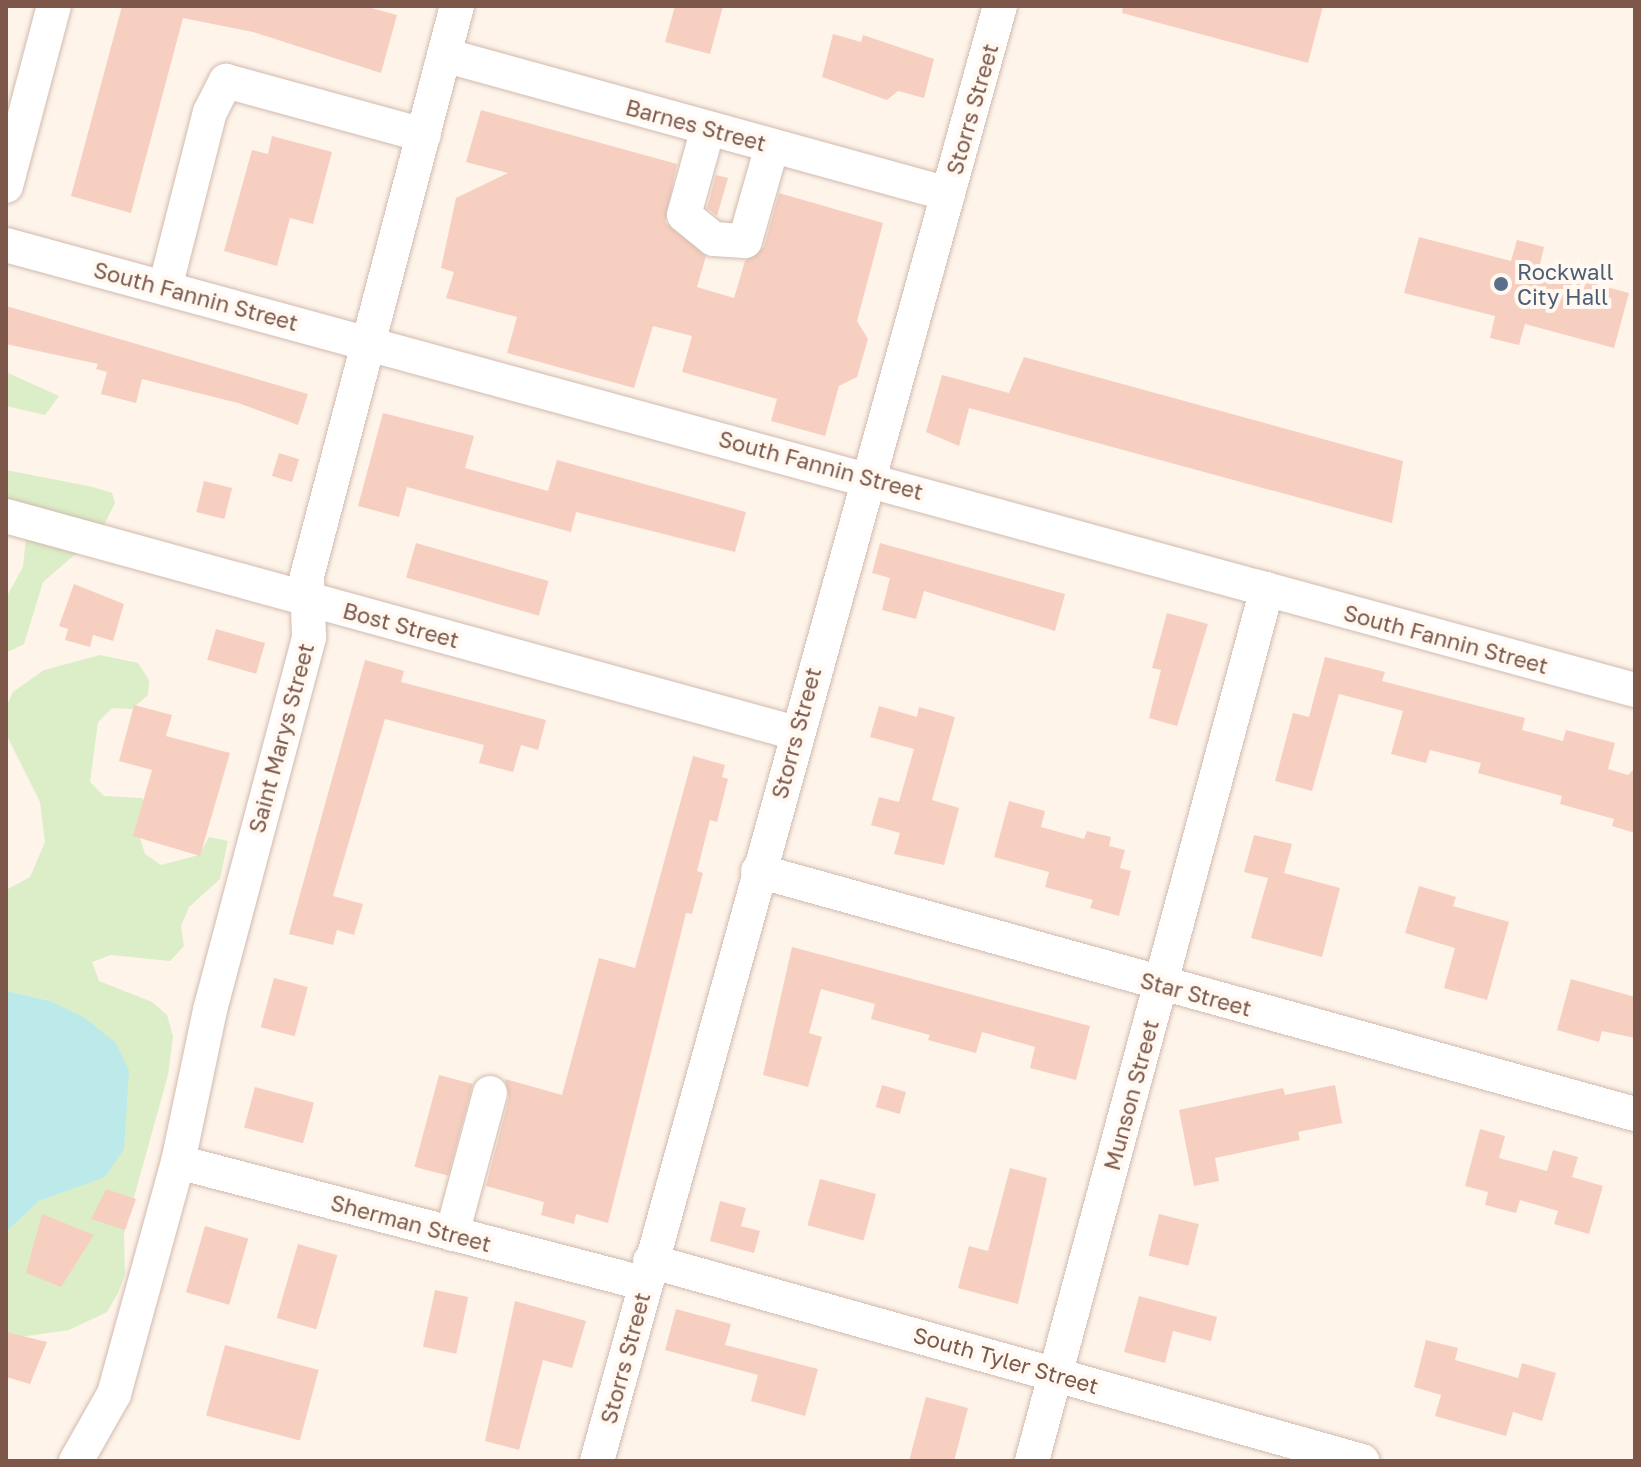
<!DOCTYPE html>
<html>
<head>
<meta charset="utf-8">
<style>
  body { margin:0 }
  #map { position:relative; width:1641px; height:1467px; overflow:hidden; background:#fef4ea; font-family:"Golos Text",sans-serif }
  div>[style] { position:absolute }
  .green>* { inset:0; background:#dbeec7 }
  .water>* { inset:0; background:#bce9ea }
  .building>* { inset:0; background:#f6cfc0; transform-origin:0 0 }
  .roads { filter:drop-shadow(0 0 2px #d2baae) drop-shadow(0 0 2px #d2baae) }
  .minor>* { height:34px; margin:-17px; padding:0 17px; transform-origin:17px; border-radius:17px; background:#fff }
  .dots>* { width:22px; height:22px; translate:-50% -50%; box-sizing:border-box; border:4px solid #fff9f2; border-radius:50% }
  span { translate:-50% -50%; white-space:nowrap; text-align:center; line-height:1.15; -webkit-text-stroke:8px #fff9f2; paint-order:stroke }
  .street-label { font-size:22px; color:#7c574a }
  .service-label { font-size:22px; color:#4e5e75 }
  .left { translate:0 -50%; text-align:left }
  .frame { position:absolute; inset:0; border:8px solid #7c574a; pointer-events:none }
</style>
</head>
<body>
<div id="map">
  <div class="green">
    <div style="clip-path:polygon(6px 372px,59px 396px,45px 415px,6px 406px)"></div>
    <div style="clip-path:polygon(6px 470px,93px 487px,112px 493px,115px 503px,100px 533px,43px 582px,24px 644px,6px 653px,6px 598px,23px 567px,28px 516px,6px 501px)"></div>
    <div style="clip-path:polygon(100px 655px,138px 663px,149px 680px,148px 695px,132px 709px,112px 708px,98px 722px,90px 782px,104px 796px,142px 798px,149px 817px,139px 835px,145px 854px,161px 865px,199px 855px,209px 837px,228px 841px,220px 879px,189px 907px,181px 926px,184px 946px,170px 961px,111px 955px,92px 962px,99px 981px,152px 1002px,167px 1015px,173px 1036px,168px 1075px,124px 1233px,125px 1274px,118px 1293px,107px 1312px,69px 1330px,6px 1339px,6px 1232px,39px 1201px,105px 1176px,50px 1001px,6px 991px,6px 890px,30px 877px,45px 842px,40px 802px,6px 734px,6px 707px,13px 692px,44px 670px)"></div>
  </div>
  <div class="water">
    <div style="clip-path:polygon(6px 991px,50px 1001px,85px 1018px,116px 1043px,129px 1071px,124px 1149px,105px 1177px,39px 1201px,6px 1232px)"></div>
  </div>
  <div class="building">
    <div style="clip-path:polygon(122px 6px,364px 6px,397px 15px,381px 73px,253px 32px,183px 18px,131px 213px,71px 196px)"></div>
    <div style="clip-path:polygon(675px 6px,723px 6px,710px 54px,665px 42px)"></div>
    <div style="clip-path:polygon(1123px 6px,1323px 6px,1308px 63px,1122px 13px)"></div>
    <div style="clip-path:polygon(833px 34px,861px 42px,863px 35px,934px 59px,924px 98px,898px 91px,887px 100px,822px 77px)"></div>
    <div style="clip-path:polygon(481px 110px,677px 164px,665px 222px,706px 256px,697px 287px,734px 298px,745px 261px,764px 247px,779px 193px,883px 223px,857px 321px,868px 339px,857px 377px,839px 386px,825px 436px,771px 421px,777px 399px,682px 372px,692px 336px,653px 326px,634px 388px,507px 353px,517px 317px,446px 298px,454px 272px,441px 268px,456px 198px,508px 173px,466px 162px)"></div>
    <div style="clip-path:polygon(272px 136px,332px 152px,313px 224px,290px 218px,277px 266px,224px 251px,252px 150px,268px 154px)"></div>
    <div style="clip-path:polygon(716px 175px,728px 178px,717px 216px,707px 208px)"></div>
    <div style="clip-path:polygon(1419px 237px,1511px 261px,1517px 240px,1544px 247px,1539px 269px,1629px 293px,1614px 348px,1525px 324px,1519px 345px,1490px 338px,1495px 316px,1404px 293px)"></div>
    <div style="clip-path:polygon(6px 306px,308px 394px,298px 425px,238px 403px,142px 379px,136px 403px,101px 394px,107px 372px,96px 369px,98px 364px,6px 344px)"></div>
    <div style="clip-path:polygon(1024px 357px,1403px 461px,1392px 523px,969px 408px,959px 446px,926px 432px,942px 375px,1009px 393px)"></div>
    <div style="clip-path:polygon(383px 413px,474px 436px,465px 468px,548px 491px,557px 460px,746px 512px,735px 552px,576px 512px,571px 532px,407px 487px,399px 517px,358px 506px)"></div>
    <div style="left:279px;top:453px;width:21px;height:24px;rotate:17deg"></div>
    <div style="left:204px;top:481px;width:29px;height:32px;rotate:14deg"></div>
    <div style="left:416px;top:543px;width:138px;height:36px;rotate:16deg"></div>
    <div style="clip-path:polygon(880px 543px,1065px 594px,1055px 631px,924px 591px,916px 619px,882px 610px,890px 578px,872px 573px)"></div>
    <div style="clip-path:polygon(74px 584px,124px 604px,113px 641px,93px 635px,90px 647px,65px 640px,68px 629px,59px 626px)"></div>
    <div style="clip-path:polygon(1167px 613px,1208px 624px,1177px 726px,1149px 718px,1161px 670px,1152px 668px)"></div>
    <div style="left:216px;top:629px;width:51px;height:32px;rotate:16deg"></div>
    <div style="clip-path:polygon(1325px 657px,1385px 672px,1382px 681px,1525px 718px,1522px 730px,1563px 741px,1566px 730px,1615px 743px,1608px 769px,1628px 775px,1635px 768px,1635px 833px,1612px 826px,1614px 819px,1560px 804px,1562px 796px,1478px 773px,1481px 763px,1430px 750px,1426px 763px,1391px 754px,1403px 711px,1339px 694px,1312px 791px,1275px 781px,1293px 713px,1309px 717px)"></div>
    <div style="clip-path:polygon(365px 660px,404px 671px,401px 682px,546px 720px,538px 750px,521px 745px,513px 772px,479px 763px,484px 745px,385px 719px,333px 896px,363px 904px,354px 935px,337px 930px,333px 945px,289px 934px)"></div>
    <div style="clip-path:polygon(134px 705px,172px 715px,166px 736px,230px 753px,200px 856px,133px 836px,152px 770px,119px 761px)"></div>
    <div style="clip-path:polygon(879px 706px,917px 717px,919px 707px,955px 717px,932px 800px,959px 808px,944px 865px,894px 854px,900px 833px,871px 825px,879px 797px,899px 802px,914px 749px,870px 737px)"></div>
    <div style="clip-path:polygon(693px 756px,725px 765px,722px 777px,728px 779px,717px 822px,710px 820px,697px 871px,703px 873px,692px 914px,686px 913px,608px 1223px,576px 1214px,574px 1224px,541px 1215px,544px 1202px,486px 1186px,509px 1098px,505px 1079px,562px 1095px,599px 958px,635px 968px)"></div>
    <div style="clip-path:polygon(1009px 801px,1045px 811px,1041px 827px,1084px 839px,1087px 831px,1111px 837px,1109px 846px,1125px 850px,1120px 868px,1131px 871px,1119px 916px,1090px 908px,1093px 900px,1045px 887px,1049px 872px,994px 857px)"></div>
    <div style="clip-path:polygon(1254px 835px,1292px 844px,1284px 873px,1340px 888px,1322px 957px,1251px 938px,1268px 878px,1244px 872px)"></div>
    <div style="clip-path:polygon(1419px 886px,1456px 897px,1453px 906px,1509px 922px,1487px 1000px,1444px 988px,1455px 948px,1405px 933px)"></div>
    <div style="clip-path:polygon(792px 947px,1090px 1026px,1076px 1080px,1030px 1068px,1035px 1047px,982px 1032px,976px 1053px,928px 1040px,930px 1035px,871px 1019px,875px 1004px,821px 989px,809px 1033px,822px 1037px,808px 1087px,763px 1075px)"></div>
    <div style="left:274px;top:978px;width:35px;height:51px;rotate:15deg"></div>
    <div style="clip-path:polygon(1571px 979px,1635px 997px,1635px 1038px,1602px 1031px,1599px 1042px,1557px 1030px)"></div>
    <div style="left:439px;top:1075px;width:35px;height:95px;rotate:15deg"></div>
    <div style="left:882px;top:1085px;width:25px;height:23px;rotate:16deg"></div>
    <div style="clip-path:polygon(1335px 1085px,1342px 1123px,1298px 1132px,1300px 1140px,1215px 1158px,1219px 1181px,1194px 1186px,1179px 1110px,1283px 1088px,1285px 1095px)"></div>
    <div style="left:255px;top:1087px;width:61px;height:42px;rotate:15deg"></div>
    <div style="clip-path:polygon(1480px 1129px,1505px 1136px,1499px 1158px,1547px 1171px,1553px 1150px,1578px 1157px,1572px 1177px,1603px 1186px,1589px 1234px,1554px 1224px,1558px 1211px,1520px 1200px,1516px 1213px,1485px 1205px,1488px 1192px,1465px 1186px)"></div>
    <div style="clip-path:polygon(1010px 1168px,1047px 1178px,1018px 1304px,958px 1288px,969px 1246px,988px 1251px)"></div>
    <div style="left:820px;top:1179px;width:58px;height:48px;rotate:15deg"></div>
    <div style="clip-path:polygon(106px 1189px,136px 1199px,125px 1230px,91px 1219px)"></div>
    <div style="clip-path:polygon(720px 1201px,746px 1208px,741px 1226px,760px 1231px,754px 1253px,710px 1241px)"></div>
    <div style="clip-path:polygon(42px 1214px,94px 1235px,61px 1287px,26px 1273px)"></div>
    <div style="left:1159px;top:1214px;width:41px;height:43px;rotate:14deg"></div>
    <div style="left:205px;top:1226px;width:45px;height:69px;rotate:16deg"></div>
    <div style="left:298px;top:1244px;width:41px;height:77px;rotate:16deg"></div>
    <div style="left:435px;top:1290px;width:34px;height:58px;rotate:12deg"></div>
    <div style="clip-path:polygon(1139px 1296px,1217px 1317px,1211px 1341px,1173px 1331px,1165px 1363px,1124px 1352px)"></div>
    <div style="clip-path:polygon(515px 1301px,586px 1321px,572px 1368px,543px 1360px,519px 1450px,485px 1441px)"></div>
    <div style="clip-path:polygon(676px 1309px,731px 1324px,725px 1345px,818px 1369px,805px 1416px,751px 1401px,758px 1375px,665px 1350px)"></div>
    <div style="clip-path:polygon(6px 1332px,47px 1342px,30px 1384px,6px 1377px)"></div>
    <div style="clip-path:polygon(1426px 1340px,1458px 1348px,1455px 1360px,1518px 1378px,1522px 1363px,1556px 1373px,1542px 1421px,1513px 1412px,1506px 1436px,1435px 1416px,1441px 1395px,1414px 1387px)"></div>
    <div style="left:225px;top:1345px;width:97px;height:73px;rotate:15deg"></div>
    <div style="clip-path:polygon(926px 1397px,968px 1408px,954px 1461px,909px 1461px)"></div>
  </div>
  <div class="roads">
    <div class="minor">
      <div style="left:444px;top:55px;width:523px;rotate:15.42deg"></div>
      <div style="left:708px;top:128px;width:90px;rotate:105.4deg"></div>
      <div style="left:684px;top:215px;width:38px;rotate:39deg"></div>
      <div style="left:714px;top:239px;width:31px;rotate:4deg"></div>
      <div style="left:745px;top:241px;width:99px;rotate:-74.1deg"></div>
      <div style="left:6px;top:186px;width:186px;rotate:-75.1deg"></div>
      <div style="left:6px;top:245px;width:1689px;rotate:15.28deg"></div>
      <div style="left:165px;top:288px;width:182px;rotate:-75.7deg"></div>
      <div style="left:210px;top:112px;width:35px;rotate:-63deg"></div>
      <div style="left:226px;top:81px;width:205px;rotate:15.3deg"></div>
      <div style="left:6px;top:516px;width:819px;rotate:15.36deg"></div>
      <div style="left:758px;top:871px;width:910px;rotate:15.49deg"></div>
      <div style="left:178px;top:1162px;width:483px;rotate:14.6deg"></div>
      <div style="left:452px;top:1234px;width:146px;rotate:-74.9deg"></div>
      <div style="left:650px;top:1261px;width:740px;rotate:15.69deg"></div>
      <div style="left:76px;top:1461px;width:77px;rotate:-60.4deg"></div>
      <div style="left:114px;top:1394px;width:241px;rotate:-74.6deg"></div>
      <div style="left:178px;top:1162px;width:155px;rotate:-78.1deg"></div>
      <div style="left:210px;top:1010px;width:386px;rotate:-75.1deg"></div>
      <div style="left:309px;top:637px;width:61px;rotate:-91.9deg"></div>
      <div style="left:307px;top:576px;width:589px;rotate:-75.26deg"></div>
      <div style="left:597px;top:1461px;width:1510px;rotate:-74.52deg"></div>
      <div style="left:1032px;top:1461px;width:903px;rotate:-74.92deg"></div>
    </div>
  </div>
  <div class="dots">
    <div style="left:1501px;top:284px;background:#5c6f8a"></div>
  </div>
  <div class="street-label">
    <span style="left:972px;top:109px;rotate:-74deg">Storrs Street</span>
    <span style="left:696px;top:125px;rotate:15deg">Barnes Street</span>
    <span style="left:196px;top:296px;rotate:15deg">South Fannin Street</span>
    <span style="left:821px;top:465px;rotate:15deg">South Fannin Street</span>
    <span style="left:401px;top:625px;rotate:15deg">Bost Street</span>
    <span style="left:1446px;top:639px;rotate:15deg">South Fannin Street</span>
    <span style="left:796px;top:733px;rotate:-75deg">Storrs Street</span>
    <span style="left:281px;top:738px;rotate:-75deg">Saint Marys Street</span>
    <span style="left:1196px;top:994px;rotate:15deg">Star Street</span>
    <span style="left:1131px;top:1095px;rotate:-75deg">Munson Street</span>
    <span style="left:411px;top:1223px;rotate:15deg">Sherman Street</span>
    <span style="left:625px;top:1358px;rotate:-75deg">Storrs Street</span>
    <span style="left:1006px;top:1360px;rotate:16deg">South Tyler Street</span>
  </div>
  <div class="service-label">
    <span class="left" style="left:1517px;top:284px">Rockwall<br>City Hall</span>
  </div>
  <div class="frame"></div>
</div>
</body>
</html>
